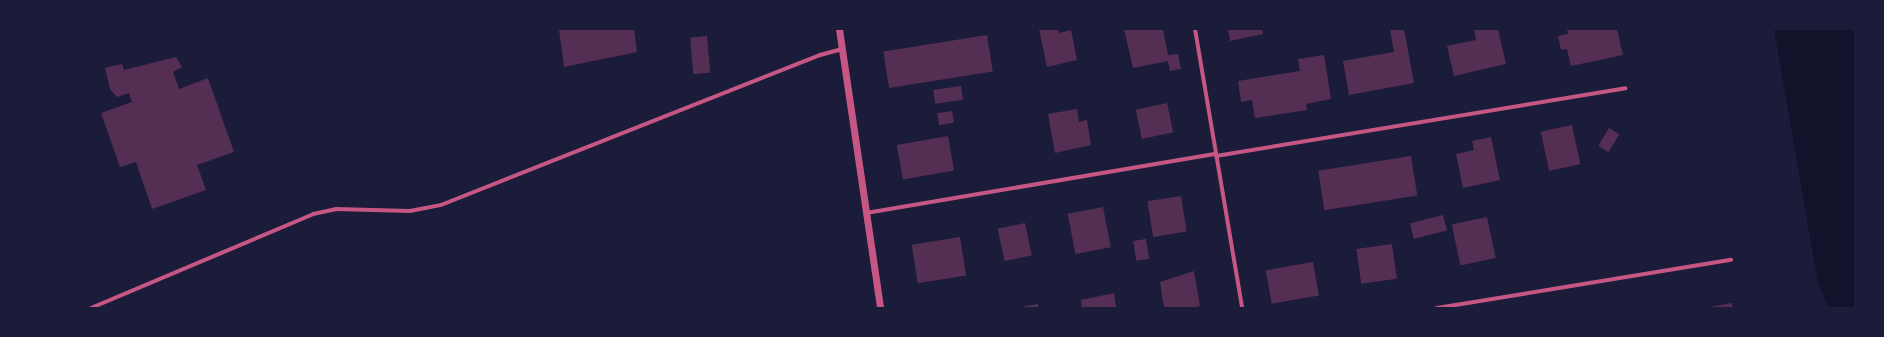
<!DOCTYPE html>
<html>
<head>
<meta charset="utf-8">
<style>
  body { margin:0 }
  #map { position:relative; width:1884px; height:337px; overflow:hidden; background:#1b1b3a; font-family:"PT Sans Narrow",sans-serif }
  div>[style] { position:absolute }
  .water>* { inset:0; background:#12122b }
  .building>* { inset:0; background:#542f53; transform-origin:0 0 }
  .minor>* { height:4px; margin:-2px; padding:0 2px; transform-origin:2px; border-radius:2px; background:#c65784 }
  .tertiary>* { height:7px; margin:-3.5px; padding:0 3.5px; transform-origin:3.5px; border-radius:3.5px; background:#c65784 }
  span { translate:-50% -50%; white-space:nowrap; text-align:center; line-height:1.15; -webkit-text-stroke:4px #1b1b3a; paint-order:stroke }
  .frame { position:absolute; inset:0; border:30px solid #1b1b3a; pointer-events:none }
</style>
</head>
<body>
<div id="map">
  <div class="water">
    <div style="clip-path:polygon(1774px 29px,1855px 29px,1855px 308px,1829px 308px,1818px 283px)"></div>
  </div>
  <div class="building">
    <div style="clip-path:polygon(559px 29px,634px 29px,637px 52px,564px 67px)"></div>
    <div style="clip-path:polygon(1039px 29px,1058px 29px,1059px 33px,1071px 30px,1077px 60px,1047px 67px)"></div>
    <div style="clip-path:polygon(1124px 29px,1163px 29px,1168px 55px,1178px 54px,1181px 69px,1170px 71px,1168px 61px,1133px 68px)"></div>
    <div style="clip-path:polygon(1228px 29px,1262px 29px,1263px 34px,1230px 41px)"></div>
    <div style="clip-path:polygon(1390px 29px,1404px 29px,1414px 83px,1349px 95px,1343px 61px,1394px 52px)"></div>
    <div style="clip-path:polygon(1474px 29px,1498px 29px,1506px 64px,1454px 76px,1447px 46px,1476px 40px)"></div>
    <div style="clip-path:polygon(1567px 29px,1617px 29px,1623px 55px,1571px 66px,1567px 49px,1561px 50px,1558px 36px,1568px 34px)"></div>
    <div style="left:987px;top:35px;width:37px;height:105px;rotate:81deg"></div>
    <div style="left:707px;top:36px;width:37px;height:17px;rotate:85deg"></div>
    <div style="clip-path:polygon(1324px 55px,1331px 99px,1306px 104px,1307px 110px,1255px 118px,1252px 100px,1241px 102px,1238px 81px,1300px 71px,1298px 59px)"></div>
    <div style="clip-path:polygon(176px 57px,182px 67px,173px 72px,179px 89px,208px 78px,234px 152px,197px 165px,206px 190px,152px 209px,136px 162px,120px 167px,101px 113px,132px 102px,129px 93px,117px 97px,110px 89px,105px 68px,122px 64px,124px 70px)"></div>
    <div style="left:961px;top:86px;width:14px;height:28px;rotate:82deg"></div>
    <div style="left:1167px;top:103px;width:30px;height:32px;rotate:78deg"></div>
    <div style="clip-path:polygon(1077px 109px,1079px 122px,1087px 120px,1091px 145px,1055px 153px,1048px 114px)"></div>
    <div style="left:952px;top:111px;width:12px;height:15px;rotate:81deg"></div>
    <div style="left:1572px;top:125px;width:40px;height:32px;rotate:78deg"></div>
    <div style="left:1609px;top:128px;width:12px;height:21px;rotate:31deg"></div>
    <div style="left:948px;top:136px;width:35px;height:52px;rotate:80deg"></div>
    <div style="clip-path:polygon(1491px 137px,1500px 180px,1463px 188px,1456px 154px,1474px 150px,1472px 141px)"></div>
    <div style="left:1411px;top:156px;width:40px;height:94px;rotate:81deg"></div>
    <div style="left:1181px;top:196px;width:36px;height:34px;rotate:81deg"></div>
    <div style="left:1103px;top:207px;width:41px;height:36px;rotate:79deg"></div>
    <div style="left:1443px;top:215px;width:16px;height:34px;rotate:76deg"></div>
    <div style="left:1487px;top:217px;width:42px;height:36px;rotate:78deg"></div>
    <div style="left:1025px;top:223px;width:33px;height:28px;rotate:78deg"></div>
    <div style="left:960px;top:237px;width:39px;height:49px;rotate:81deg"></div>
    <div style="left:1146px;top:239px;width:20px;height:13px;rotate:81deg"></div>
    <div style="left:1392px;top:244px;width:35px;height:36px;rotate:82deg"></div>
    <div style="left:1313px;top:262px;width:34px;height:48px;rotate:80deg"></div>
    <div style="clip-path:polygon(1194px 271px,1200px 306px,1194px 308px,1164px 308px,1160px 282px)"></div>
    <div style="clip-path:polygon(1114px 293px,1116px 308px,1082px 308px,1081px 300px)"></div>
    <div style="clip-path:polygon(1732px 303px,1733px 308px,1710px 308px,1709px 307px)"></div>
    <div style="clip-path:polygon(1038px 304px,1038px 308px,1021px 308px,1021px 307px)"></div>
  </div>
  <div class="minor">
    <div style="left:1195px;top:29px;width:283px;rotate:80.4deg"></div>
    <div style="left:1216px;top:156px;width:415px;rotate:-9.4deg"></div>
    <div style="left:866px;top:213px;width:355px;rotate:-9.6deg"></div>
    <div style="left:91px;top:308px;width:241px;rotate:-22.9deg"></div>
    <div style="left:313px;top:214px;width:24px;rotate:-12deg"></div>
    <div style="left:336px;top:209px;width:74px;rotate:1.5deg"></div>
    <div style="left:410px;top:211px;width:32px;rotate:-11deg"></div>
    <div style="left:441px;top:205px;width:408px;rotate:-21.6deg"></div>
    <div style="left:820px;top:55px;width:23px;rotate:-15deg"></div>
    <div style="left:1437px;top:308px;width:298px;rotate:-9.3deg"></div>
  </div>
  <div class="tertiary">
    <div style="left:839px;top:29px;width:282px;rotate:81.6deg"></div>
  </div>
  <div class="frame"></div>
</div>
</body>
</html>
